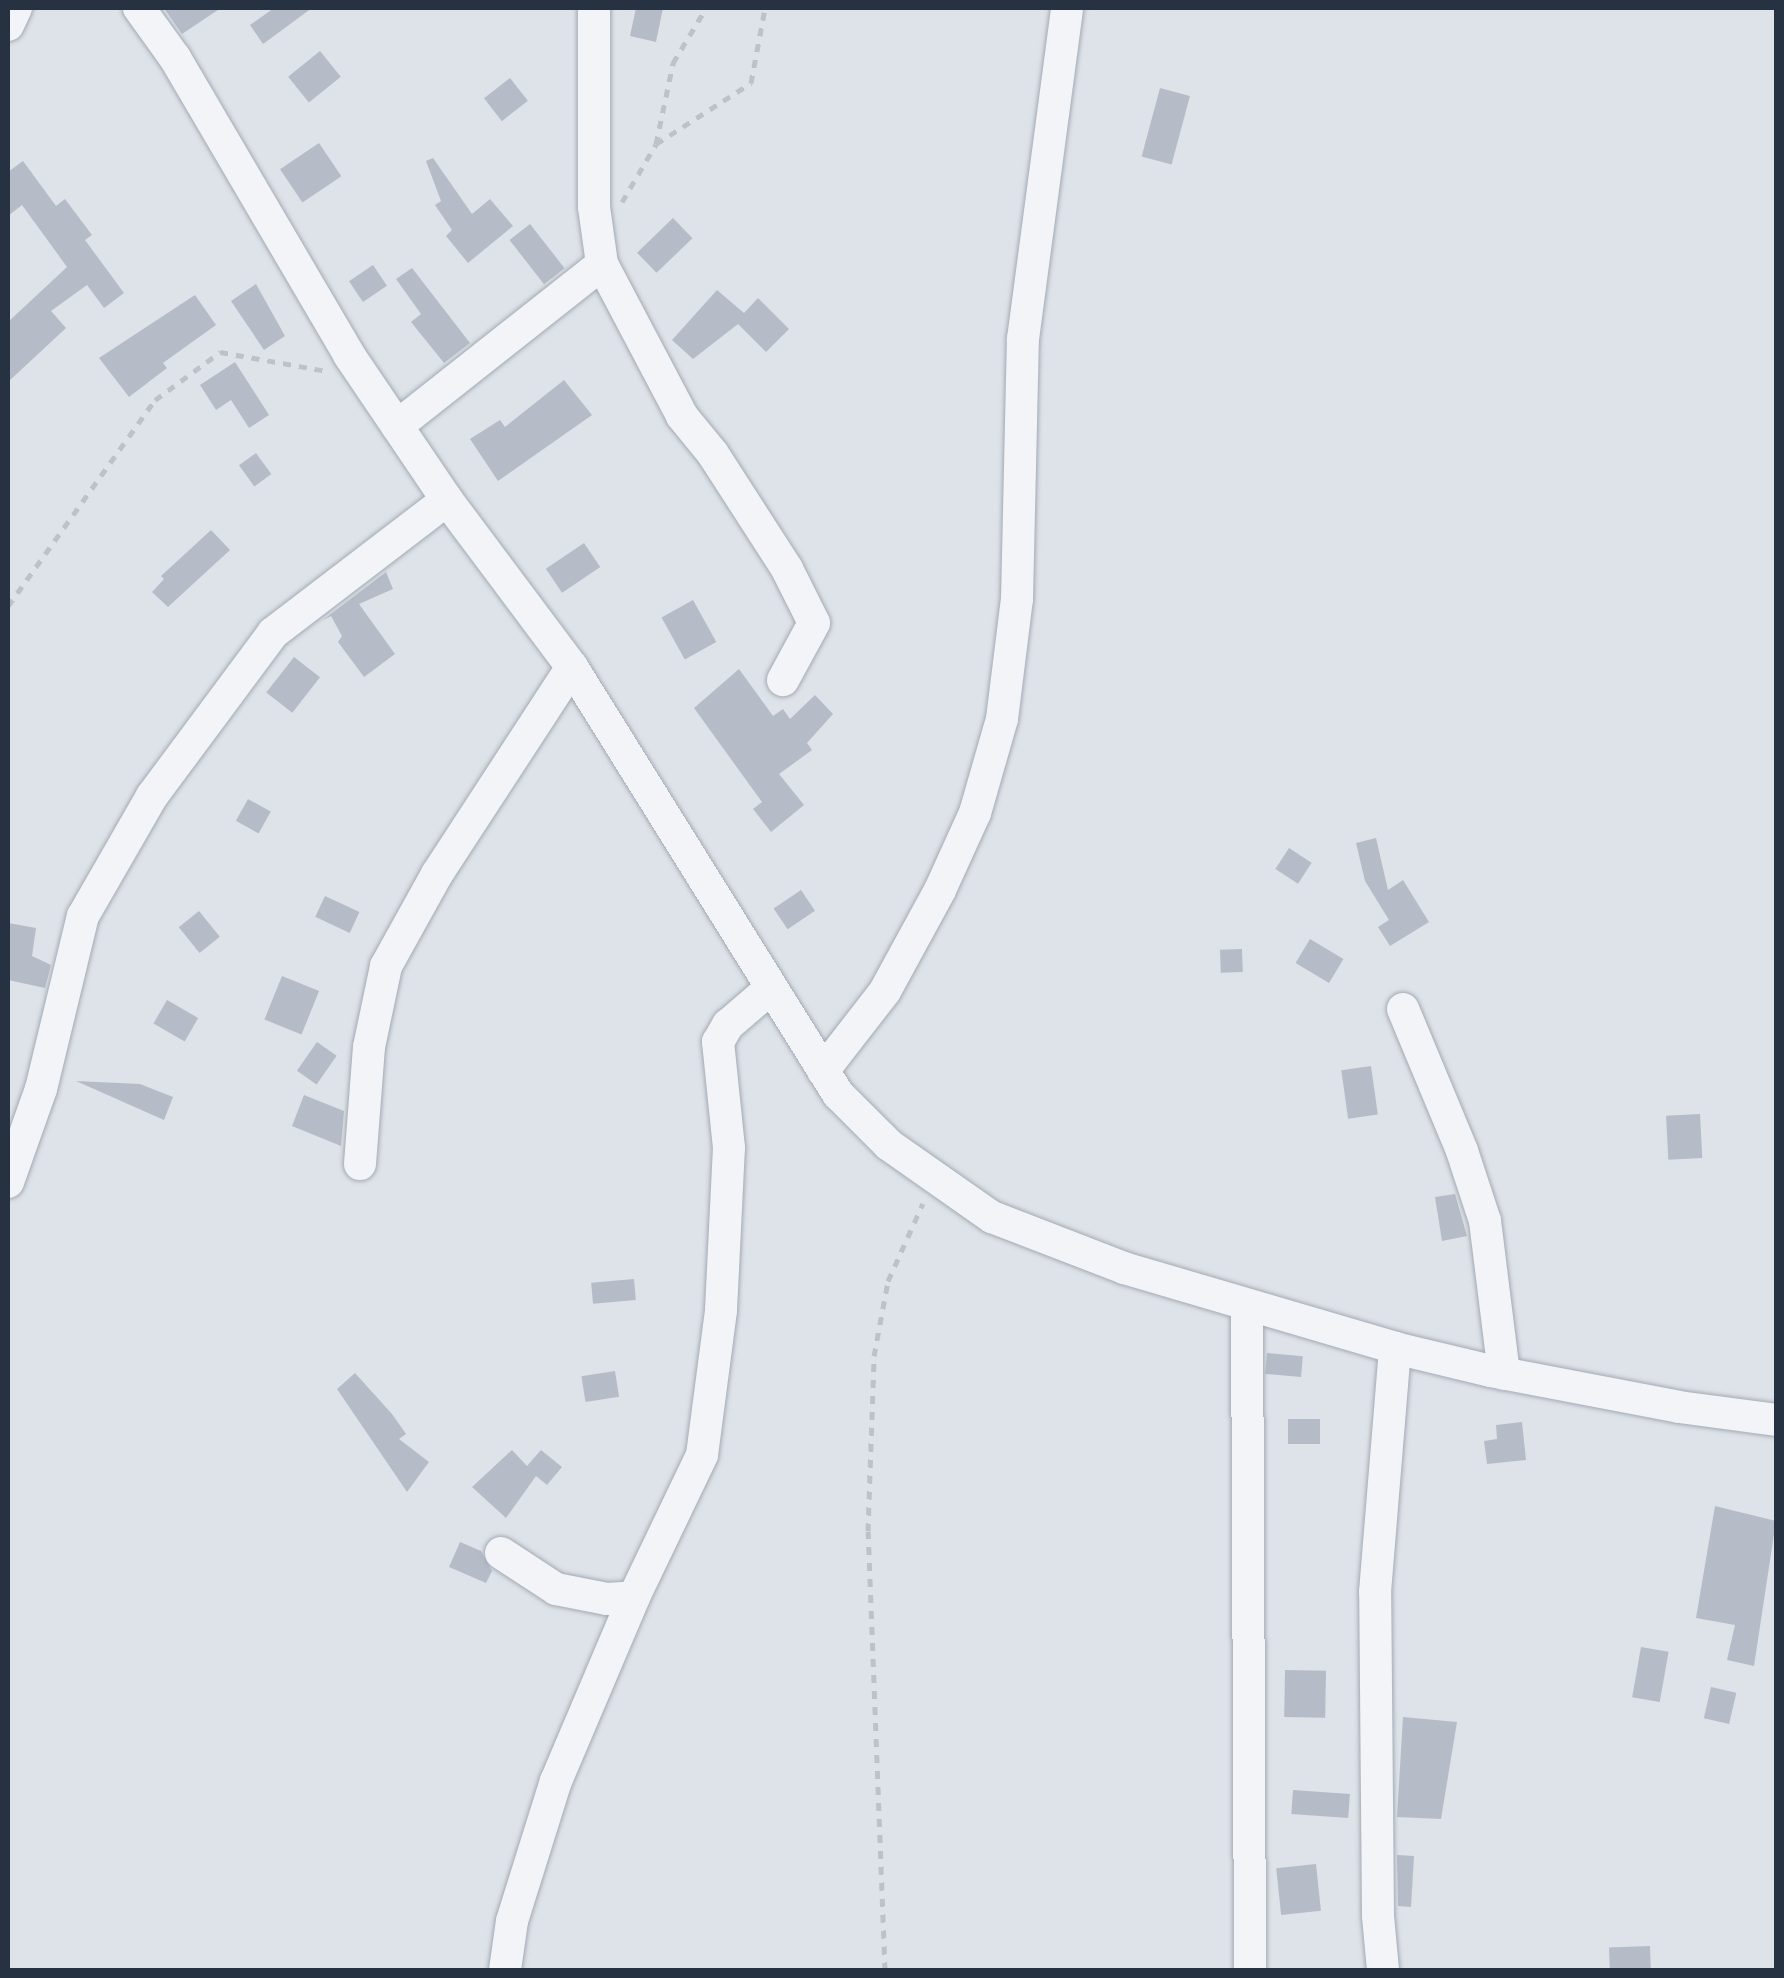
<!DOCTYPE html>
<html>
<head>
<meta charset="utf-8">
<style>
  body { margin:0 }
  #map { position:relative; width:1784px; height:1978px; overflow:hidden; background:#dee3e9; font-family:"Titillium Web",sans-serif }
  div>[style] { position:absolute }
  .building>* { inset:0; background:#b5bcc7; transform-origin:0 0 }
  .path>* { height:5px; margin-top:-2.5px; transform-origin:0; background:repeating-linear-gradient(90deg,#bdc1c8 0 8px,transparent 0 16px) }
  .roads { filter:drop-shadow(0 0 2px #a3aab4) drop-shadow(0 0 2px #a3aab4) }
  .minor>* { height:32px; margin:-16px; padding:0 16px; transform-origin:16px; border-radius:16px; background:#f2f4f7 }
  span { translate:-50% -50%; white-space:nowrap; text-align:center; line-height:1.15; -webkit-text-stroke:8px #eef2f7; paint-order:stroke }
  .frame { position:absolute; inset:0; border:10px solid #263142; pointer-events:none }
</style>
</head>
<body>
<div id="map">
  <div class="building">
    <div style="clip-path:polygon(164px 8px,221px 8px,182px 34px)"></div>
    <div style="clip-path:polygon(274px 8px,312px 8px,263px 44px,250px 25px)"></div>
    <div style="clip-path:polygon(636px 8px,663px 8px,656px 42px,630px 36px)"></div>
    <div style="left:320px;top:51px;width:33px;height:41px;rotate:51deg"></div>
    <div style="left:510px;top:78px;width:29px;height:33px;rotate:52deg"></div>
    <div style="left:1160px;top:88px;width:31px;height:71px;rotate:15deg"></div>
    <div style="left:319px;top:143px;width:40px;height:47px;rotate:56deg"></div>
    <div style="clip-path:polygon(433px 158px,472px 214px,490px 199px,513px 226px,468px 263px,446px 236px,452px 230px,435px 205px,441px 201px,426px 161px)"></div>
    <div style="clip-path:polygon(23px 161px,56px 206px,65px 199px,92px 235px,85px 240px,124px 293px,104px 308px,87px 285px,51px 311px,66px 328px,8px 382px,8px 322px,67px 267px,22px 205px,8px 216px,8px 172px)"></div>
    <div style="left:673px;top:218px;width:28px;height:50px;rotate:46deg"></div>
    <div style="left:530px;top:224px;width:56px;height:26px;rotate:52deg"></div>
    <div style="left:373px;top:265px;width:25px;height:29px;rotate:56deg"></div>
    <div style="clip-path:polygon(412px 268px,470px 343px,444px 363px,411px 322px,421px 314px,396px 279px)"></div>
    <div style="clip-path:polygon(256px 284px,285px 336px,264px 350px,231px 301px)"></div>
    <div style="clip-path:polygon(717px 290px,744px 313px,758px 298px,789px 329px,766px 352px,738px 324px,693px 359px,672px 340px)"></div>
    <div style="clip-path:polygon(195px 295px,216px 325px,163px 363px,167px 368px,129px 397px,99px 358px)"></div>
    <div style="clip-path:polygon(235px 362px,269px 415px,249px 428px,231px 400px,216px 410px,200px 385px)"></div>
    <div style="clip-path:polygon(564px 380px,592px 415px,498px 481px,470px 439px,500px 420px,505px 427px)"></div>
    <div style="left:256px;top:453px;width:26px;height:21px;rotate:54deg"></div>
    <div style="clip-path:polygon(211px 530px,230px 550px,168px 607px,152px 592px,164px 579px,161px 576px)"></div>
    <div style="left:584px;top:543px;width:29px;height:46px;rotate:56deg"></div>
    <div style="clip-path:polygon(386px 572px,393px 589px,359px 604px,395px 654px,364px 677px,338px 642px,342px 636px,331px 616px,323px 620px)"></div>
    <div style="left:693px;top:600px;width:48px;height:36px;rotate:61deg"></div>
    <div style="left:294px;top:657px;width:33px;height:45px;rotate:38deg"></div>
    <div style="clip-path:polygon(739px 669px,773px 716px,783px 709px,790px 719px,815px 695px,833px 714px,807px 743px,812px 750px,779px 774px,804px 805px,771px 832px,753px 809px,762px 802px,694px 708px)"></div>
    <div style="left:248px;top:799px;width:26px;height:25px;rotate:29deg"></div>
    <div style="clip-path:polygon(1376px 838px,1388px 890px,1403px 880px,1429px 922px,1390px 946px,1378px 927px,1389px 920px,1365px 881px,1356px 843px)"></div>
    <div style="left:1289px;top:848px;width:27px;height:25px;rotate:33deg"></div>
    <div style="left:801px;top:890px;width:25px;height:33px;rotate:56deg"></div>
    <div style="left:325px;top:896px;width:38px;height:23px;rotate:25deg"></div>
    <div style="left:199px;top:911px;width:33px;height:26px;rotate:51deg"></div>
    <div style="clip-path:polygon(8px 923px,36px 928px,32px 956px,51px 965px,45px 988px,8px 980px)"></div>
    <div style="left:1310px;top:939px;width:39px;height:28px;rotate:31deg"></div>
    <div style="left:1242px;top:949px;width:23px;height:22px;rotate:88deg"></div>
    <div style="left:282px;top:976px;width:40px;height:47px;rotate:22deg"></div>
    <div style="left:167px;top:1000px;width:36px;height:27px;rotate:30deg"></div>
    <div style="left:317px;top:1042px;width:24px;height:35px;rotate:35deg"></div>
    <div style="left:1371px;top:1066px;width:49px;height:30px;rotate:82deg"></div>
    <div style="clip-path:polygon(76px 1081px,140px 1084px,173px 1097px,164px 1120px)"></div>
    <div style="clip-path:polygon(304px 1095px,344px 1111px,341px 1146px,292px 1126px)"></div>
    <div style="left:1700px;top:1114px;width:44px;height:34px;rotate:87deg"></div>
    <div style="clip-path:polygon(1455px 1194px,1467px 1236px,1442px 1241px,1435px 1197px)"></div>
    <div style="left:634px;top:1279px;width:21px;height:43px;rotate:85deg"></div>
    <div style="left:1267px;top:1353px;width:36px;height:21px;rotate:5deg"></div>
    <div style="left:615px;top:1371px;width:26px;height:34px;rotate:81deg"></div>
    <div style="clip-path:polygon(355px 1373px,392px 1414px,406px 1434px,399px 1439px,429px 1462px,407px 1492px,337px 1389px)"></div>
    <div style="left:1288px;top:1419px;width:32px;height:25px"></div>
    <div style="clip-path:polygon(1522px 1422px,1526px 1460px,1487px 1464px,1484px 1441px,1497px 1439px,1496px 1425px)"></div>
    <div style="clip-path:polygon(512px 1450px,527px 1466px,541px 1450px,562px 1467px,547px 1485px,536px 1476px,506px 1518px,472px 1487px)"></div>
    <div style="clip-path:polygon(1715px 1506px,1776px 1521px,1754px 1666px,1727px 1660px,1735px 1625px,1696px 1618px)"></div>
    <div style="clip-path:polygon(460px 1542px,481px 1551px,492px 1571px,486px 1583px,449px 1567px)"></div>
    <div style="left:1641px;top:1647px;width:28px;height:51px;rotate:10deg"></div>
    <div style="left:1285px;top:1670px;width:41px;height:47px;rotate:1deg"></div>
    <div style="left:1711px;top:1687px;width:26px;height:32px;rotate:13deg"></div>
    <div style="clip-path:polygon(1403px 1717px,1457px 1722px,1441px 1819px,1397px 1817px)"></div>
    <div style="left:1293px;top:1790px;width:57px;height:24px;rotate:4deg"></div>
    <div style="clip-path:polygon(1397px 1855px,1414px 1856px,1411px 1907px,1398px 1906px)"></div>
    <div style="left:1316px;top:1864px;width:47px;height:40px;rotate:84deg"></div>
    <div style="left:1650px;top:1946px;width:24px;height:41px;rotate:88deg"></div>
  </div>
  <div class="path">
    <div style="left:656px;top:144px;width:83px;rotate:-78.1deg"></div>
    <div style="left:673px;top:63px;width:64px;rotate:-59deg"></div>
    <div style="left:622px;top:202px;width:67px;rotate:-59.6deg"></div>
    <div style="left:656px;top:144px;width:113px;rotate:-32.7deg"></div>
    <div style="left:751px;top:83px;width:76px;rotate:-79.4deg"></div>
    <div style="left:8px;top:606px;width:253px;rotate:-54.5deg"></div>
    <div style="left:155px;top:400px;width:81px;rotate:-36.4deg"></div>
    <div style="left:220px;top:352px;width:109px;rotate:10.1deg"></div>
    <div style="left:885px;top:1970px;width:439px;rotate:-92.2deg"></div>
    <div style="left:868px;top:1531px;width:175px;rotate:-88deg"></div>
    <div style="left:874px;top:1356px;width:76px;rotate:-79.4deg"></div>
    <div style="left:888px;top:1281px;width:85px;rotate:-65.8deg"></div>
  </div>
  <div class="roads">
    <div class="minor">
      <div style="left:139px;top:8px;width:62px;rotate:54.2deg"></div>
      <div style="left:175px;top:58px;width:344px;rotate:59.6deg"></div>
      <div style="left:349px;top:355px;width:175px;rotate:55.9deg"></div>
      <div style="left:447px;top:500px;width:209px;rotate:53.2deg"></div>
      <div style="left:572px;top:667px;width:503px;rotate:58.08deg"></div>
      <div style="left:838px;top:1094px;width:72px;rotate:45deg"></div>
      <div style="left:889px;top:1145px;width:126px;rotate:35deg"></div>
      <div style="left:992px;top:1217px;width:142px;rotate:21.1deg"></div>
      <div style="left:1124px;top:1268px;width:283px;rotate:16.4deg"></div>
      <div style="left:1395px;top:1348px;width:99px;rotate:13.5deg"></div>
      <div style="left:1491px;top:1371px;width:191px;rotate:10.8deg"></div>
      <div style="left:1679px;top:1407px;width:98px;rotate:7.6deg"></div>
      <div style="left:8px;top:25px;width:19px;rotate:-65deg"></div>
      <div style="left:602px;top:264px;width:172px;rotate:62.2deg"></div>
      <div style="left:682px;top:416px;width:49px;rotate:50.8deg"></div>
      <div style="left:713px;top:454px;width:137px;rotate:57.2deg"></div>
      <div style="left:787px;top:569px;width:60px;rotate:63.4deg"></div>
      <div style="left:814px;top:623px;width:65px;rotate:118.5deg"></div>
      <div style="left:397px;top:426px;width:261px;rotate:-38.3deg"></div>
      <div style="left:602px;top:264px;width:58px;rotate:-98deg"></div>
      <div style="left:594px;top:207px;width:199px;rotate:-90deg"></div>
      <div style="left:1403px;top:1009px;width:154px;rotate:67.4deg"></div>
      <div style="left:1462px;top:1151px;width:74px;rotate:71.8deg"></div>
      <div style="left:1485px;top:1221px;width:154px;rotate:82.9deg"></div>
      <div style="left:823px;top:1071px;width:101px;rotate:-52.2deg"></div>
      <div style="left:885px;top:991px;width:115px;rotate:-61.4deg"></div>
      <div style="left:940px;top:890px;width:85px;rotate:-65.6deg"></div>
      <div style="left:975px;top:813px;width:98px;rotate:-74deg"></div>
      <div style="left:1002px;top:719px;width:121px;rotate:-82.9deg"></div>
      <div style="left:1017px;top:599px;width:260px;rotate:-88.7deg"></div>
      <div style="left:1023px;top:339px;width:334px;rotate:-82.4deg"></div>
      <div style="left:360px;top:1164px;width:117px;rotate:-85.6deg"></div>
      <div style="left:369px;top:1047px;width:83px;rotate:-78.1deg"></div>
      <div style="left:386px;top:966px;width:105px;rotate:-61deg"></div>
      <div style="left:437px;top:874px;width:247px;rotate:-56.9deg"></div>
      <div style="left:8px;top:1182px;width:99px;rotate:-70.5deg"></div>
      <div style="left:41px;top:1089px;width:178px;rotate:-76.4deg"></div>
      <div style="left:83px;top:916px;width:138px;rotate:-60.1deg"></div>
      <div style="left:152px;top:796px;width:203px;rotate:-53.4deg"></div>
      <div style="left:273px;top:633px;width:219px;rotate:-37.4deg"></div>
      <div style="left:1247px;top:1305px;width:665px;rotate:89.74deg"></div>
      <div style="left:501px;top:1553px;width:66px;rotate:33.2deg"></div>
      <div style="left:556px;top:1589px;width:52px;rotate:11.1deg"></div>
      <div style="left:607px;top:1599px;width:27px;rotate:-4deg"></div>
      <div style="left:505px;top:1970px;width:49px;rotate:-81.9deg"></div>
      <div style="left:512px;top:1921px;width:147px;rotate:-72.6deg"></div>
      <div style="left:556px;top:1781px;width:200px;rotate:-67deg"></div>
      <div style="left:634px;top:1597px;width:157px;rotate:-64.4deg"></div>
      <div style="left:702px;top:1455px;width:146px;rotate:-82.5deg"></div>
      <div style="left:721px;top:1310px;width:162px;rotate:-87.2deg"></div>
      <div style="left:729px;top:1148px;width:107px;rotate:-95.9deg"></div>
      <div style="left:718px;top:1042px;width:20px;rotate:-60deg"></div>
      <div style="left:728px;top:1025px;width:57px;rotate:-40.7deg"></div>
      <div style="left:1383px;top:1970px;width:54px;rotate:-95.3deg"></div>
      <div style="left:1378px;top:1916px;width:324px;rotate:-90.5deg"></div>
      <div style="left:1375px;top:1592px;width:245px;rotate:-85.3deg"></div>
    </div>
  </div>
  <div class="frame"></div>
</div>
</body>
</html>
